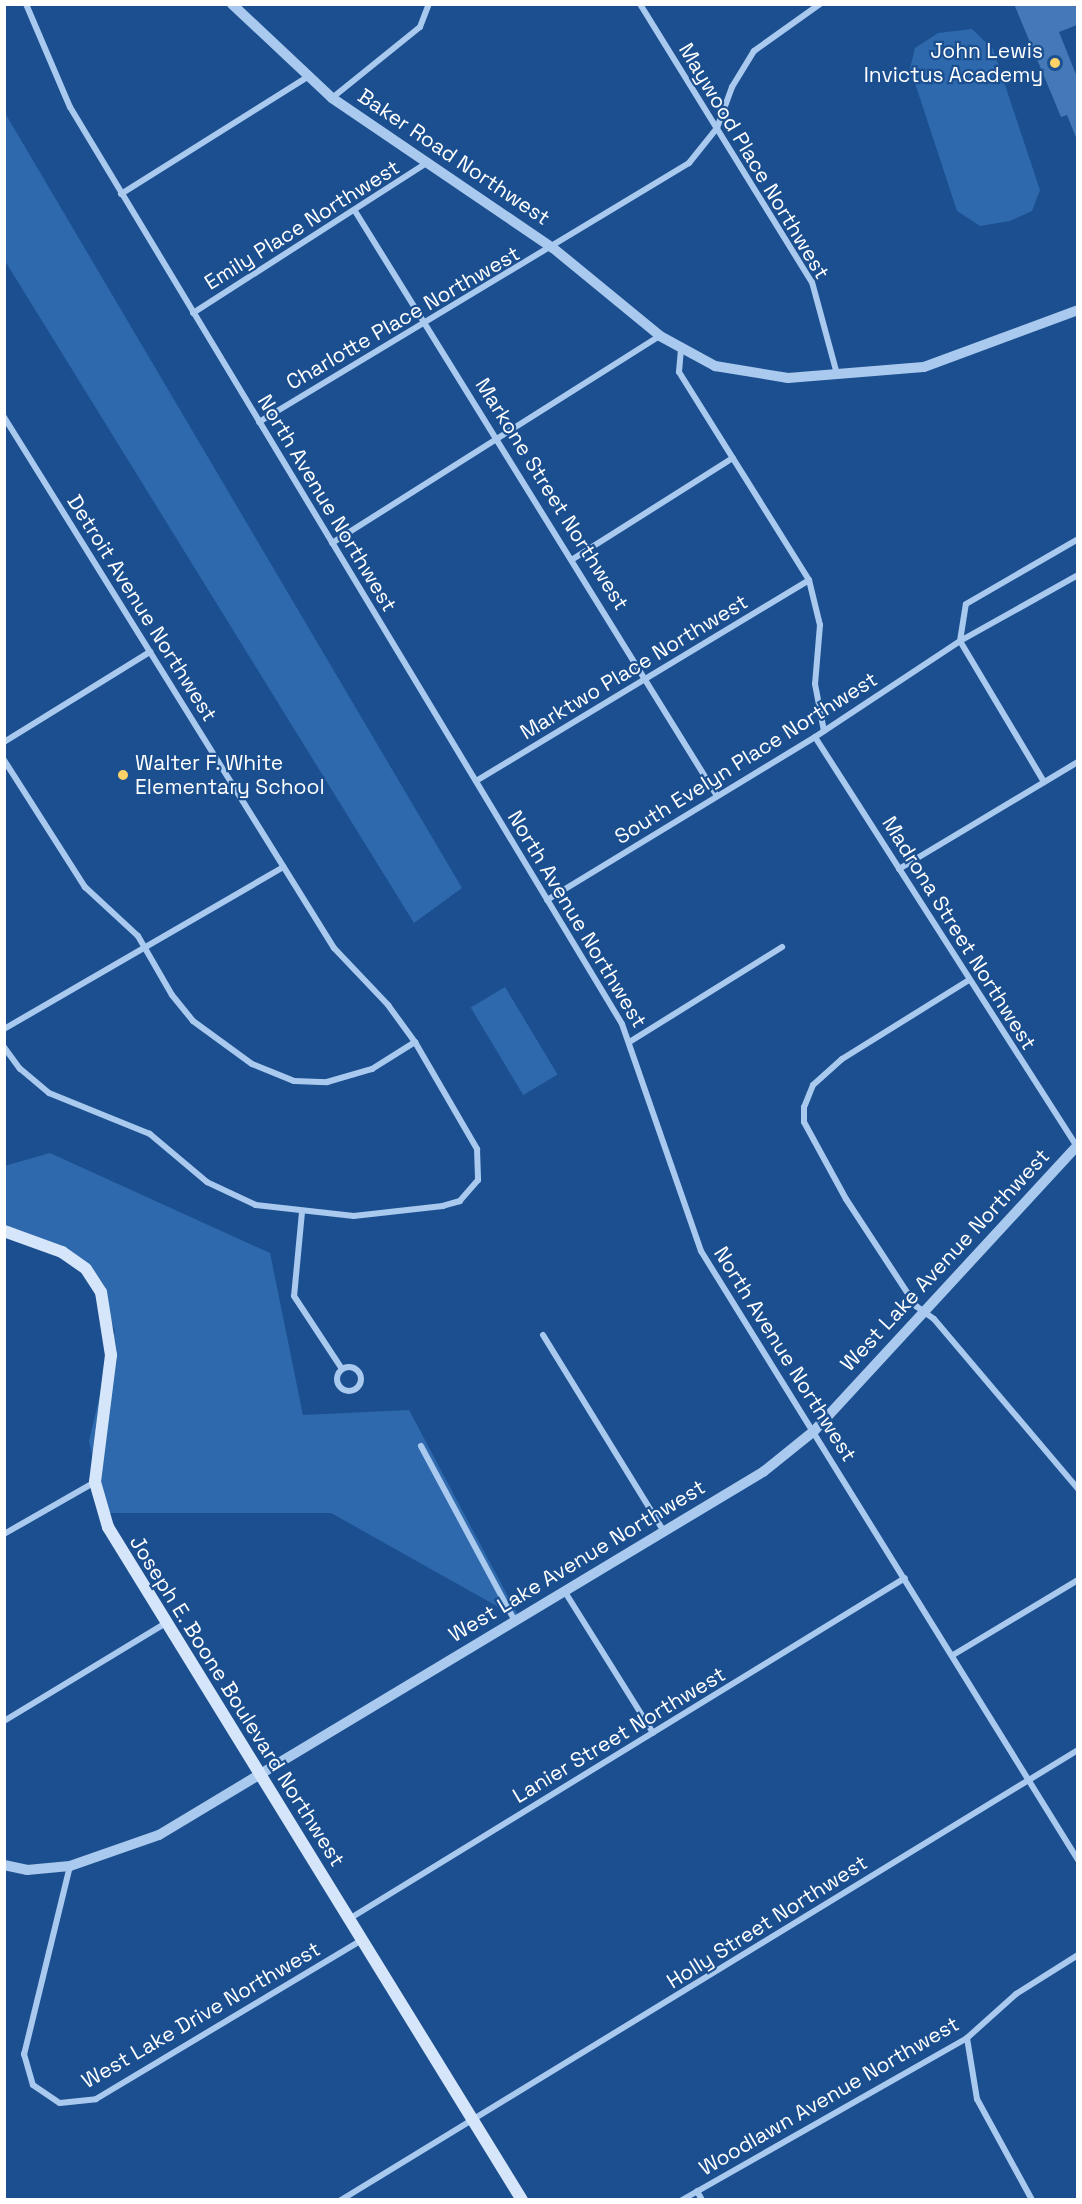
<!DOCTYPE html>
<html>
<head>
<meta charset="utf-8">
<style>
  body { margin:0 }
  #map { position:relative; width:1082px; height:2204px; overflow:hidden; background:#1b4f8f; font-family:"Space Grotesk",sans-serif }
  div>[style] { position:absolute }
  .green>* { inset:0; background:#2e69ad; transform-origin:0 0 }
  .building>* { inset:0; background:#4478b7 }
  .minor>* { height:6px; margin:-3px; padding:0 3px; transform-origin:3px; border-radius:3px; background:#a9c9ee }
  .minor>.ring { margin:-3px; padding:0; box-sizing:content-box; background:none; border:6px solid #a9c9ee; border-radius:50% }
  .tertiary>* { height:10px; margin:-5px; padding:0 5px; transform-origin:5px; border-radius:5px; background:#a9c9ee }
  .secondary>* { height:12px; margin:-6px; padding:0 6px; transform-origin:6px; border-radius:6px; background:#d6e6fa }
  .dots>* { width:16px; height:16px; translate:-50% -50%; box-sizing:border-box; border:3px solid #1b4f8f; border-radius:50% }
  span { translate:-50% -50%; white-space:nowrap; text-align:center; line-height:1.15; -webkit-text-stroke:4.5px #1b4f8f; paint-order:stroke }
  .poi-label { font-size:21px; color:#fff }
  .right { translate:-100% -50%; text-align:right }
  .left { translate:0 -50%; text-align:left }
  .street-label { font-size:21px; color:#fff }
  .frame { position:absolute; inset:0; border:6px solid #fff; pointer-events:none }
</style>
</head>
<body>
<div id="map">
  <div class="green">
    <div style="clip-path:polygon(972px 29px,993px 49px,1040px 190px,1032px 211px,1010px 221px,980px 226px,957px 211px,910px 68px,915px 48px,938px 33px)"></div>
    <div style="clip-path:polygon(5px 113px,462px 888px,414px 923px,5px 261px)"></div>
    <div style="left:505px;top:987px;width:102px;height:40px;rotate:59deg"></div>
    <div style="clip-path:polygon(50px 1153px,270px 1253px,303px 1415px,409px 1410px,520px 1619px,331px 1513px,106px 1513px,89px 1441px,115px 1331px,93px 1276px,50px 1249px,5px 1232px,4px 1166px)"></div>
  </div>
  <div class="building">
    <div style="clip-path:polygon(1014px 4px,1077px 4px,1077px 25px,1059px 32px,1077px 77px,1077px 140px,1067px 115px,1061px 117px)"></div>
  </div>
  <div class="minor">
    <div style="left:26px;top:4px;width:112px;rotate:66.9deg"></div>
    <div style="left:70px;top:107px;width:1070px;rotate:58.95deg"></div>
    <div style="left:622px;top:1024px;width:240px;rotate:70.8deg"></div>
    <div style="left:701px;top:1251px;width:716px;rotate:58.24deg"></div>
    <div style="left:640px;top:4px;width:327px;rotate:58.3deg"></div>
    <div style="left:812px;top:282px;width:95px;rotate:74.8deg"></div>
    <div style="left:332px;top:98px;width:113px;rotate:-38.9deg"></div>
    <div style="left:420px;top:27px;width:25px;rotate:-69deg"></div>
    <div style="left:121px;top:194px;width:218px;rotate:-32.1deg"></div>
    <div style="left:355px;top:211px;width:688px;rotate:58.25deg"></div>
    <div style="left:193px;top:313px;width:278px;rotate:-32.7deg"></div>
    <div style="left:681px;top:349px;width:23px;rotate:95deg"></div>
    <div style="left:679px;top:372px;width:245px;rotate:58deg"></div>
    <div style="left:809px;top:580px;width:46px;rotate:76.3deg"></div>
    <div style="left:820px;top:625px;width:59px;rotate:94.8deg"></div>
    <div style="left:815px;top:684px;width:48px;rotate:79.2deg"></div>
    <div style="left:4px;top:417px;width:625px;rotate:58.14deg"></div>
    <div style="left:334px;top:948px;width:79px;rotate:46.5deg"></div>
    <div style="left:388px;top:1005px;width:46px;rotate:53.9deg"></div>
    <div style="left:415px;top:1042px;width:124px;rotate:59.9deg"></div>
    <div style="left:477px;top:1149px;width:31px;rotate:88deg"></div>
    <div style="left:478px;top:1180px;width:28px;rotate:131deg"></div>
    <div style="left:460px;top:1201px;width:18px;rotate:164deg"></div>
    <div style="left:443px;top:1206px;width:90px;rotate:173.6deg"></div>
    <div style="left:354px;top:1216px;width:99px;rotate:-173.6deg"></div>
    <div style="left:256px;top:1205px;width:54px;rotate:-154.9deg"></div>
    <div style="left:207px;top:1182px;width:75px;rotate:-139.9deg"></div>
    <div style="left:150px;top:1134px;width:109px;rotate:-157.9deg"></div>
    <div style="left:49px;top:1093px;width:38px;rotate:-140deg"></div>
    <div style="left:20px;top:1069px;width:27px;rotate:-126deg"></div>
    <div style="left:259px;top:422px;width:502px;rotate:-31.06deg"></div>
    <div style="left:689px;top:163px;width:45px;rotate:-51.3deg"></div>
    <div style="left:717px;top:128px;width:44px;rotate:-69.9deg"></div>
    <div style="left:732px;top:87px;width:42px;rotate:-58.6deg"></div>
    <div style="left:754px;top:51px;width:81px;rotate:-35.5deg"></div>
    <div style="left:332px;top:543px;width:388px;rotate:-32.3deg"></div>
    <div style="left:573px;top:559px;width:189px;rotate:-32.3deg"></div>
    <div style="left:960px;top:641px;width:37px;rotate:-81deg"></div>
    <div style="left:966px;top:604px;width:129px;rotate:-30.1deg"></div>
    <div style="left:960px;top:641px;width:164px;rotate:59.2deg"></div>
    <div style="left:815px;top:737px;width:486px;rotate:57.4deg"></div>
    <div style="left:4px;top:742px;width:172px;rotate:-31.7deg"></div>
    <div style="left:4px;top:760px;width:151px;rotate:57.5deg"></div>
    <div style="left:85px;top:887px;width:72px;rotate:42.8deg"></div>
    <div style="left:138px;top:936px;width:68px;rotate:60deg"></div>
    <div style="left:172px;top:995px;width:33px;rotate:51deg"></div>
    <div style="left:193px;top:1021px;width:73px;rotate:36.1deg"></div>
    <div style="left:252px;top:1064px;width:45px;rotate:22deg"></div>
    <div style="left:294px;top:1081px;width:33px;rotate:2deg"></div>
    <div style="left:327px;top:1082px;width:47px;rotate:-16.1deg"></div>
    <div style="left:372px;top:1069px;width:51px;rotate:-32.1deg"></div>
    <div style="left:476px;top:781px;width:389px;rotate:-31.1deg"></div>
    <div style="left:899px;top:869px;width:209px;rotate:-30.9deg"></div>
    <div style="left:547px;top:900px;width:314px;rotate:-31.3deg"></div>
    <div style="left:815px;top:737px;width:174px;rotate:-33.5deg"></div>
    <div style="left:960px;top:641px;width:135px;rotate:-29.2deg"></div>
    <div style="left:969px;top:980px;width:150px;rotate:148.1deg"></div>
    <div style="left:842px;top:1059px;width:39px;rotate:138deg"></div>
    <div style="left:813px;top:1085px;width:24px;rotate:112deg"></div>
    <div style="left:804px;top:1107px;width:15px;rotate:90deg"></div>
    <div style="left:804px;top:1122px;width:88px;rotate:61.4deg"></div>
    <div style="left:846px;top:1199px;width:128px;rotate:56.8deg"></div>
    <div style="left:916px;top:1306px;width:22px;rotate:36deg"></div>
    <div style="left:934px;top:1319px;width:223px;rotate:49.7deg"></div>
    <div style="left:4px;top:1029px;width:323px;rotate:-30.1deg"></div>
    <div style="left:631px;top:1041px;width:178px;rotate:-31.9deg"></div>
    <div style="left:302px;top:1212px;width:84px;rotate:95.4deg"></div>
    <div style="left:294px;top:1296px;width:87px;rotate:56.7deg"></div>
    <div style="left:543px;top:1335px;width:231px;rotate:58.4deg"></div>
    <div class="ring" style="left:337px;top:1367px;width:18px;height:18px"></div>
    <div style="left:421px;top:1446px;width:199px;rotate:61.8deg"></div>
    <div style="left:4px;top:1534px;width:105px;rotate:-29.7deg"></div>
    <div style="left:565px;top:1592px;width:166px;rotate:58deg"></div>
    <div style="left:953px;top:1655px;width:146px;rotate:-31deg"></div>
    <div style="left:4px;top:1721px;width:189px;rotate:-31.2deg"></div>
    <div style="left:70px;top:1866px;width:194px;rotate:103.7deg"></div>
    <div style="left:24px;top:2054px;width:32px;rotate:74deg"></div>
    <div style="left:33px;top:2085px;width:32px;rotate:34deg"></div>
    <div style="left:60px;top:2103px;width:36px;rotate:-6deg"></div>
    <div style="left:96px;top:2099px;width:310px;rotate:-30.9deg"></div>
    <div style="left:349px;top:1919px;width:652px;rotate:-31.52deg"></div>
    <div style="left:967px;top:2038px;width:62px;rotate:80.7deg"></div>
    <div style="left:977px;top:2099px;width:115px;rotate:61.4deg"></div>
    <div style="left:697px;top:2191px;width:10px;rotate:61deg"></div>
    <div style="left:341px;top:2200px;width:864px;rotate:-31.41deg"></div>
    <div style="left:682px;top:2200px;width:328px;rotate:-29.6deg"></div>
    <div style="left:967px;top:2038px;width:66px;rotate:-41.9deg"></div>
    <div style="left:1016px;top:1994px;width:73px;rotate:-32.2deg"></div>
  </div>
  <div class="tertiary">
    <div style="left:232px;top:4px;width:137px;rotate:43.2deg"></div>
    <div style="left:332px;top:98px;width:267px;rotate:34.2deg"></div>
    <div style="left:553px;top:248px;width:139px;rotate:39.4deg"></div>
    <div style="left:660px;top:336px;width:63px;rotate:28.6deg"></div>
    <div style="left:715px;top:366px;width:74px;rotate:9.3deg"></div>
    <div style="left:788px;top:378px;width:136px;rotate:-4.6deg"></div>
    <div style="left:924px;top:367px;width:164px;rotate:-20.3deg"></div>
    <div style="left:4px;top:1865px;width:24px;rotate:12deg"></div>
    <div style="left:27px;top:1870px;width:43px;rotate:-5.3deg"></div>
    <div style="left:70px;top:1866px;width:94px;rotate:-19.2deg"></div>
    <div style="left:159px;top:1835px;width:705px;rotate:-31.01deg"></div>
    <div style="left:763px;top:1472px;width:65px;rotate:-38.8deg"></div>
    <div style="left:814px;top:1431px;width:389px;rotate:-47.3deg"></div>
  </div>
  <div class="secondary">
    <div style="left:4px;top:1231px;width:62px;rotate:19.9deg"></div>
    <div style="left:62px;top:1252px;width:29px;rotate:35deg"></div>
    <div style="left:86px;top:1269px;width:27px;rotate:57deg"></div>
    <div style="left:101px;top:1292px;width:64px;rotate:81deg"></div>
    <div style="left:111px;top:1355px;width:128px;rotate:97.2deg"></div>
    <div style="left:95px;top:1482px;width:47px;rotate:73.9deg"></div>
    <div style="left:108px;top:1527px;width:790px;rotate:58.4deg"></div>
  </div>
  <div class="dots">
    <div style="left:1055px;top:63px;background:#ffd166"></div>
    <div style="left:123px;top:775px;background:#ffd166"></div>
  </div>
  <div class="poi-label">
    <span class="right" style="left:1043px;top:63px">John Lewis<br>Invictus Academy</span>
    <span class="left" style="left:135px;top:775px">Walter F. White<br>Elementary School</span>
  </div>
  <div class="street-label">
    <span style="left:454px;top:157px;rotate:34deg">Baker Road Northwest</span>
    <span style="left:754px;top:161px;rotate:59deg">Maywood Place Northwest</span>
    <span style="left:302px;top:225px;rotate:-32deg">Emily Place Northwest</span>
    <span style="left:403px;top:318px;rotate:-30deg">Charlotte Place Northwest</span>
    <span style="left:552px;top:494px;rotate:58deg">Markone Street Northwest</span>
    <span style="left:327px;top:503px;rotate:59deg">North Avenue Northwest</span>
    <span style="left:142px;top:608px;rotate:58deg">Detroit Avenue Northwest</span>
    <span style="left:634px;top:667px;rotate:-31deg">Marktwo Place Northwest</span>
    <span style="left:746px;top:758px;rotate:-32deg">South Evelyn Place Northwest</span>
    <span style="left:577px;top:919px;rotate:59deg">North Avenue Northwest</span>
    <span style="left:959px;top:933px;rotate:58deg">Madrona Street Northwest</span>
    <span style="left:945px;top:1260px;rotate:-47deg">West Lake Avenue Northwest</span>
    <span style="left:785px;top:1354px;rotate:58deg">North Avenue Northwest</span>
    <span style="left:577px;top:1561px;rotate:-31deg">West Lake Avenue Northwest</span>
    <span style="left:237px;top:1701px;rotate:58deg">Joseph E. Boone Boulevard Northwest</span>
    <span style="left:619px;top:1735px;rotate:-31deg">Lanier Street Northwest</span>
    <span style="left:767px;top:1922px;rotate:-32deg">Holly Street Northwest</span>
    <span style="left:201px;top:2015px;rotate:-30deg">West Lake Drive Northwest</span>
    <span style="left:829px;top:2096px;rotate:-30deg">Woodlawn Avenue Northwest</span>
  </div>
  <div class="frame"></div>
</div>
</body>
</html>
